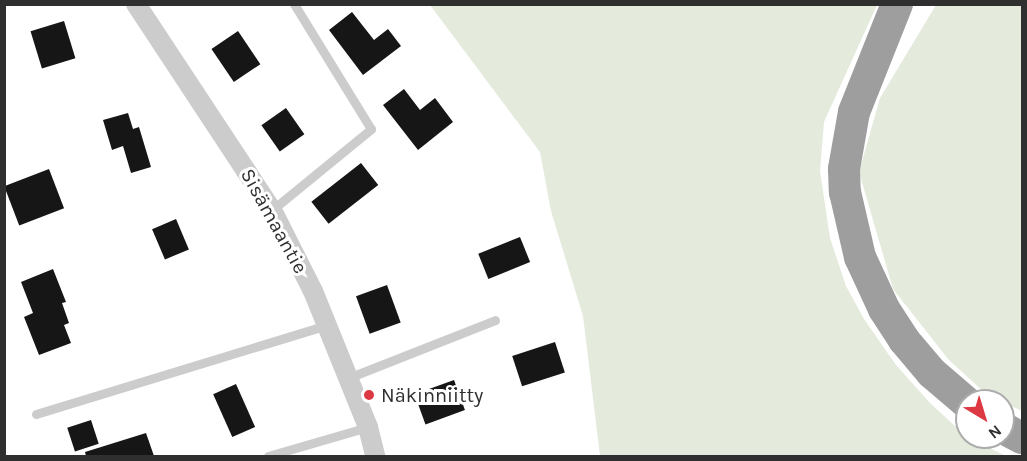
<!DOCTYPE html>
<html>
<head>
<meta charset="utf-8">
<style>
  body { margin:0 }
  #map { position:relative; width:1027px; height:461px; overflow:hidden; background:#fff; font-family:Karla,sans-serif }
  div>[style] { position:absolute }
  .green>* { inset:0; background:#e4ebdd }
  .building>* { inset:0; background:#161616; transform-origin:0 0 }
  .service>* { height:9px; margin:-4.5px; padding:0 4.5px; transform-origin:4.5px; border-radius:4.5px; background:#ccc }
  .minor>* { height:20px; margin:-10px; padding:0 10px; transform-origin:10px; border-radius:10px; background:#ccc }
  .trunk>* { height:32px; margin:-16px; padding:0 16px; transform-origin:16px; border-radius:16px; background:#9e9e9e }
  .dots>* { width:16px; height:16px; translate:-50% -50%; box-sizing:border-box; border:3px solid #fff; border-radius:50% }
  span { translate:-50% -50%; white-space:nowrap; text-align:center; line-height:1.15; -webkit-text-stroke:6px #fff; paint-order:stroke }
  .street-label { font-size:20px; color:#2f2f2f }
  .poi-label { font-size:20px; color:#2f2f2f }
  .left { translate:0 -50%; text-align:left }
  .frame { position:absolute; inset:0; border:6px solid #2f2f2f; pointer-events:none }
  .north { position:absolute; left:955px; top:389px; width:60px; height:60px; box-sizing:border-box; background:#fff; border:2px solid #acacac; border-radius:50%; rotate:142deg; font-size:16px; font-weight:700; line-height:24px; text-align:center; color:#2f2f2f }
  .north::after { content:''; display:block; margin:auto; width:21px; height:27px; background:#dd3942; clip-path:polygon(50% 0,100% 100%,50% 72%,0 100%) }
</style>
</head>
<body>
<div id="map">
  <div class="green">
    <div style="clip-path:polygon(430px 5px,877px 5px,824px 122px,820px 171px,830px 238px,846px 286px,864px 319px,896px 365px,930px 403px,967px 437px,1006px 456px,600px 456px,583px 316px,551px 211px,540px 152px)"></div>
    <div style="clip-path:polygon(936px 5px,1022px 5px,1022px 411px,986px 394px,948px 359px,893px 289px,859px 172px,880px 98px)"></div>
  </div>
  <div class="building">
    <div style="clip-path:polygon(352px 12px,374px 40px,388px 29px,401px 46px,363px 75px,329px 30px)"></div>
    <div style="left:64px;top:21px;width:39px;height:35px;rotate:73deg"></div>
    <div style="left:238px;top:31px;width:40px;height:32px;rotate:56deg"></div>
    <div style="clip-path:polygon(404px 89px,420px 110px,435px 98px,453px 122px,418px 150px,383px 105px)"></div>
    <div style="left:286px;top:108px;width:32px;height:30px;rotate:55deg"></div>
    <div style="clip-path:polygon(128px 113px,133px 129px,139px 127px,151px 167px,131px 173px,123px 146px,112px 150px,103px 120px)"></div>
    <div style="left:361px;top:163px;width:28px;height:63px;rotate:52deg"></div>
    <div style="left:49px;top:169px;width:42px;height:48px;rotate:69deg"></div>
    <div style="left:176px;top:219px;width:33px;height:26px;rotate:67deg"></div>
    <div style="left:520px;top:237px;width:27px;height:45px;rotate:68deg"></div>
    <div style="clip-path:polygon(53px 269px,66px 302px,62px 303px,69px 323px,64px 325px,71px 343px,39px 355px,24px 317px,33px 313px,21px 282px)"></div>
    <div style="left:387px;top:285px;width:40px;height:33px;rotate:70deg"></div>
    <div style="left:555px;top:342px;width:32px;height:45px;rotate:72deg"></div>
    <div style="left:454px;top:380px;width:32px;height:42px;rotate:70deg"></div>
    <div style="left:236px;top:384px;width:47px;height:25px;rotate:66deg"></div>
    <div style="left:91px;top:420px;width:25px;height:25px;rotate:72deg"></div>
    <div style="clip-path:polygon(146px 433px,154px 456px,86px 456px,85px 452px)"></div>
  </div>
  <div class="service">
    <div style="left:272px;top:210px;width:128px;rotate:-39.3deg"></div>
    <div style="left:371px;top:129px;width:147px;rotate:-121.6deg"></div>
    <div style="left:348px;top:378px;width:158px;rotate:-21.5deg"></div>
    <div style="left:36px;top:414px;width:304px;rotate:-17deg"></div>
    <div style="left:268px;top:456px;width:104px;rotate:-16.2deg"></div>
  </div>
  <div class="minor">
    <div style="left:136px;top:4px;width:247px;rotate:56.6deg"></div>
    <div style="left:272px;top:210px;width:91px;rotate:63.2deg"></div>
    <div style="left:313px;top:291px;width:147px;rotate:68deg"></div>
    <div style="left:368px;top:427px;width:30px;rotate:76deg"></div>
  </div>
  <div class="trunk">
    <div style="left:897px;top:4px;width:116px;rotate:111.7deg"></div>
    <div style="left:854px;top:112px;width:58px;rotate:100deg"></div>
    <div style="left:844px;top:169px;width:23px;rotate:88deg"></div>
    <div style="left:845px;top:192px;width:67px;rotate:77deg"></div>
    <div style="left:860px;top:257px;width:57px;rotate:65.2deg"></div>
    <div style="left:884px;top:309px;width:37px;rotate:57deg"></div>
    <div style="left:904px;top:340px;width:43px;rotate:49.7deg"></div>
    <div style="left:932px;top:373px;width:46px;rotate:40.6deg"></div>
    <div style="left:1003px;top:428px;width:21px;rotate:28deg"></div>
  </div>
  <div class="dots">
    <div style="left:369px;top:395px;background:#dd3942"></div>
  </div>
  <div class="street-label">
    <span style="left:274px;top:221px;rotate:61deg">Sisämaantie</span>
  </div>
  <div class="poi-label">
    <span class="left" style="left:381px;top:395px">Näkinniitty</span>
  </div>
  <div class="frame"></div>
  <div class="north">N</div>
</div>
</body>
</html>
